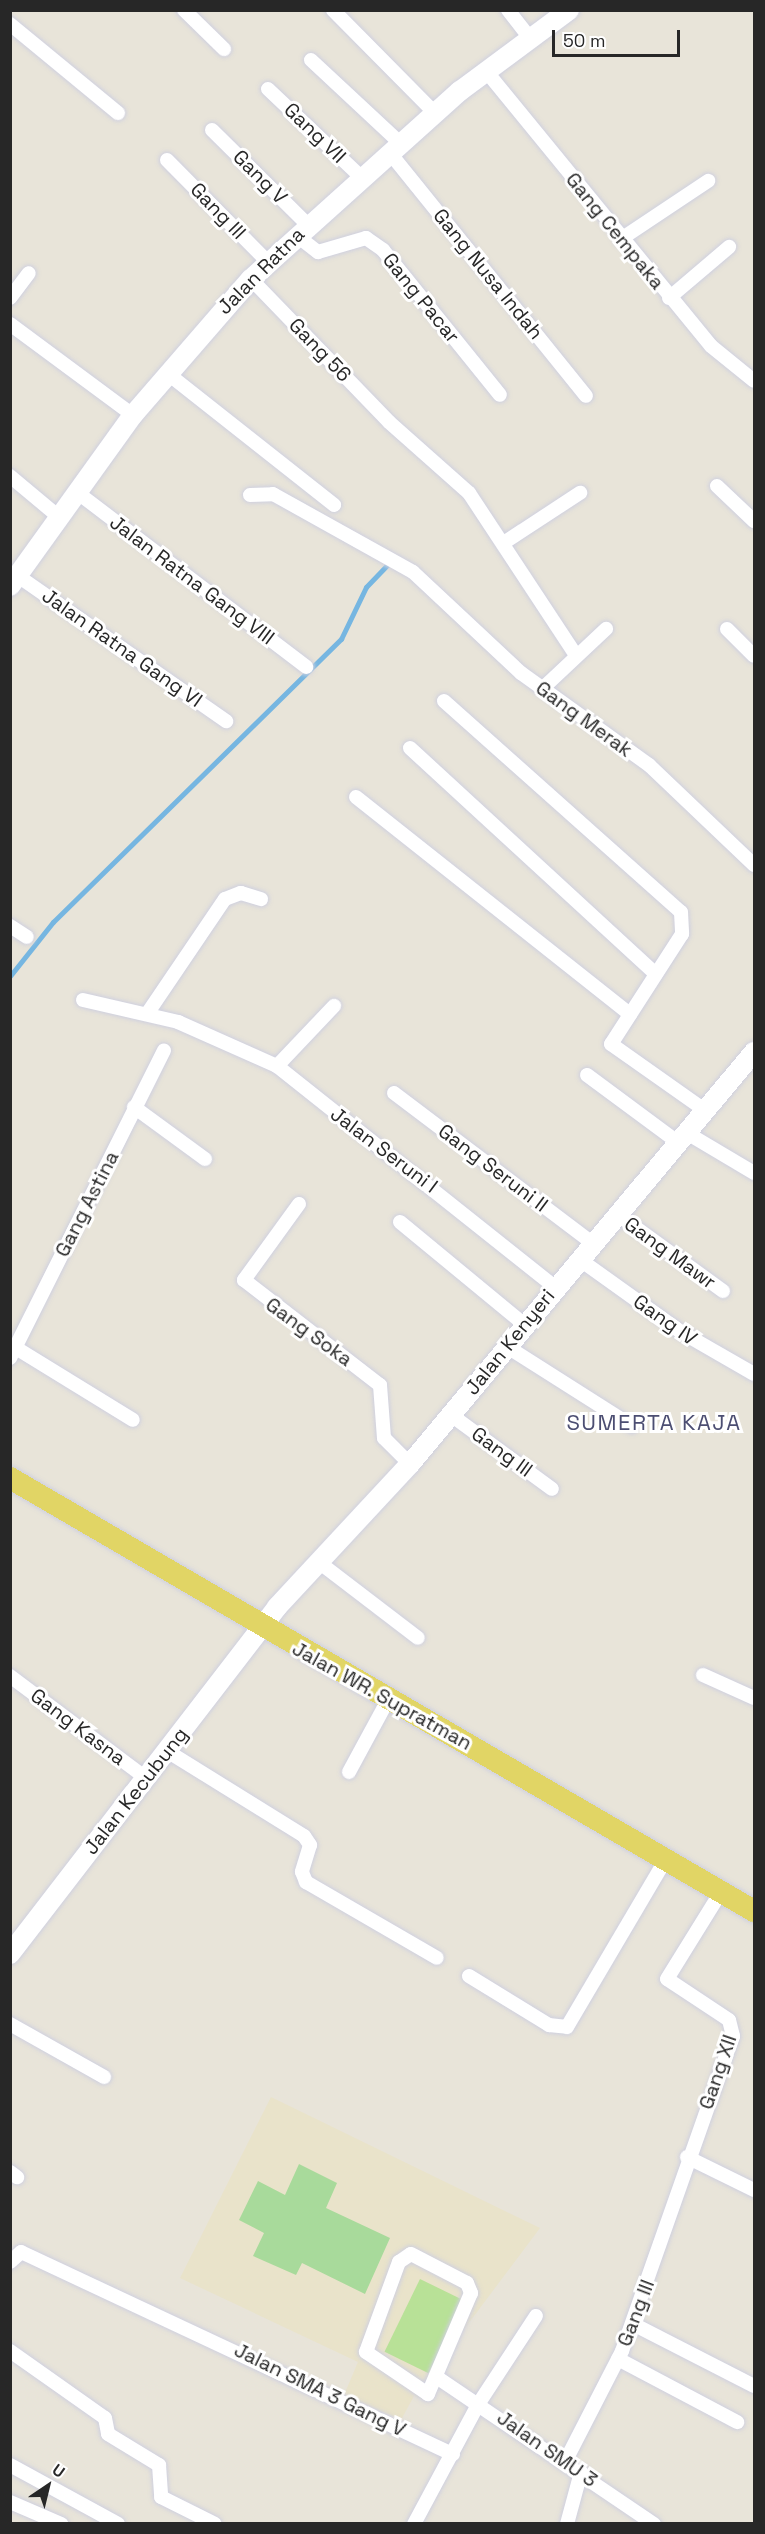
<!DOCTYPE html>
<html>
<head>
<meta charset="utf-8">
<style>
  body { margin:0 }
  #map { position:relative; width:765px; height:2534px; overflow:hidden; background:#e8e4d9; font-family:"Space Grotesk",sans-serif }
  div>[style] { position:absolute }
  .education>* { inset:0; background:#e9e3ca }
  .green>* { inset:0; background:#a8da9b }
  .pitch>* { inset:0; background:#b8e197; transform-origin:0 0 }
  .stream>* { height:5px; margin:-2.5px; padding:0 2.5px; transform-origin:2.5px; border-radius:2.5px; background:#76b6e1 }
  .roads { filter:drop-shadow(0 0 2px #cfd0df) drop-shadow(0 0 2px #cfd0df) }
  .street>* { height:14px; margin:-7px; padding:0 7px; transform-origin:7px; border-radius:7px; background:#fff }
  .secondary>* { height:20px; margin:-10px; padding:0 10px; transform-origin:10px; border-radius:10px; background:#fff }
  .primary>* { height:22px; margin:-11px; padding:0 11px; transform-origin:11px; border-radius:11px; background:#e1d565 }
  span { translate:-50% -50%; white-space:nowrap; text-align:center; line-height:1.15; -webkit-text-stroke:6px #fff; paint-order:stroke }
  .street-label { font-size:20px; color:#272727 }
  .quarter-label { font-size:22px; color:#4c4e72; letter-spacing:1.5px }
  .frame { position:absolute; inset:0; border:12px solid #272727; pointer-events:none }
  .north { position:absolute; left:18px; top:2456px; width:60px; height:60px; -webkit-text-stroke:4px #fff; paint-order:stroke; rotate:35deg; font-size:16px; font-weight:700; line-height:24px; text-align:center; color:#272727 }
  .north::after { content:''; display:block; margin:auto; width:21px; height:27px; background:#272727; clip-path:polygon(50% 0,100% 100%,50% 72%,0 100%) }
  .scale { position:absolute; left:552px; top:30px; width:128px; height:27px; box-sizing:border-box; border:3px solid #272727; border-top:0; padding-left:8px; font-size:18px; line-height:21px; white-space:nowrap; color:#272727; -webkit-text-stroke:4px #fff; paint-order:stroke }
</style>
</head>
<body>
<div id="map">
  <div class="education">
    <div style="clip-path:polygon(271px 2097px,540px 2228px,450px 2348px,422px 2399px,414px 2396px,401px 2420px,344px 2395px,358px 2362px,180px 2278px)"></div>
  </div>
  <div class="green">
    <div style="clip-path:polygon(299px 2164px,337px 2183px,326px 2208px,390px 2238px,365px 2294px,302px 2263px,296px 2275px,253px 2256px,264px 2233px,239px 2220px,258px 2181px,285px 2195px)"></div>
  </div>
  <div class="pitch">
    <div style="left:420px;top:2279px;width:49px;height:81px;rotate:26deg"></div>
  </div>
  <div class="stream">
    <div style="left:10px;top:976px;width:69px;rotate:-51.5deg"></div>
    <div style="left:53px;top:922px;width:404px;rotate:-44.5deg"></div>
    <div style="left:341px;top:639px;width:58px;rotate:-64.3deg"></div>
    <div style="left:366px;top:587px;width:36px;rotate:-46deg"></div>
  </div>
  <div class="roads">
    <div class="street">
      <div style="left:184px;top:10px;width:56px;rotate:44.3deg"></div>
      <div style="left:333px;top:10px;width:145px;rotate:45.3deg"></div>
      <div style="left:508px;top:10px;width:37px;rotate:52deg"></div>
      <div style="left:10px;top:24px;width:140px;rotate:39.5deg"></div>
      <div style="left:311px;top:60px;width:122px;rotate:43deg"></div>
      <div style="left:486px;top:71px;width:355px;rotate:50.7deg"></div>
      <div style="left:711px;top:346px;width:55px;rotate:39.1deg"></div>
      <div style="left:268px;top:89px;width:129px;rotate:43.4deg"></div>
      <div style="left:212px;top:130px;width:134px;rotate:44.7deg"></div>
      <div style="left:390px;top:153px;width:312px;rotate:51.1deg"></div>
      <div style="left:167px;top:160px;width:144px;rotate:45.3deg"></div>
      <div style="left:296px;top:235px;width:28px;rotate:38deg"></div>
      <div style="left:318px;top:252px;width:50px;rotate:-16.3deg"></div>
      <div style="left:366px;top:238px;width:21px;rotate:35deg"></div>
      <div style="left:383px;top:250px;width:186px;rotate:51.1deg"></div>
      <div style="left:621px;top:239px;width:105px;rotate:-33.7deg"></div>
      <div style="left:251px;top:279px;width:199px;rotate:46deg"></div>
      <div style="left:389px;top:422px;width:107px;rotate:41.6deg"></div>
      <div style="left:469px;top:493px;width:194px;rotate:56.6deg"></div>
      <div style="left:10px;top:298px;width:31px;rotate:-53deg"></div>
      <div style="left:669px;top:298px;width:79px;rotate:-40.4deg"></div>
      <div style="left:10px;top:324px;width:153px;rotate:36.5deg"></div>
      <div style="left:167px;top:373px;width:213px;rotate:38.3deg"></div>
      <div style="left:10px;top:476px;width:64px;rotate:39.9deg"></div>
      <div style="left:717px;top:486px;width:51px;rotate:43.4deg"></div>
      <div style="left:78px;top:493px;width:287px;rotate:37.3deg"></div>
      <div style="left:250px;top:495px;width:23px;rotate:-2deg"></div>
      <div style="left:273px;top:494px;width:160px;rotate:29.1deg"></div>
      <div style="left:413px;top:572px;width:148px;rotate:43.1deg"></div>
      <div style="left:521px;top:673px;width:158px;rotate:35.7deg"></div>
      <div style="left:649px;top:765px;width:145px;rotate:43.6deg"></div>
      <div style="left:505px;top:542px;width:90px;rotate:-33.2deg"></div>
      <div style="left:18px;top:576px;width:254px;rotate:34.9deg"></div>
      <div style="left:727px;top:629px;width:38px;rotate:45deg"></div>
      <div style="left:542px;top:689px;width:88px;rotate:-43.2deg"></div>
      <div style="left:444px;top:701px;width:317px;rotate:41.7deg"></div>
      <div style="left:681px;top:912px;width:22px;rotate:87deg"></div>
      <div style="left:682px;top:934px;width:131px;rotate:122.8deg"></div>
      <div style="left:611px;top:1044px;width:116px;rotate:35.2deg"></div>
      <div style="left:410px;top:748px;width:334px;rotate:42.6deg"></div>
      <div style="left:356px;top:797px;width:350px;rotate:38.4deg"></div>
      <div style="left:10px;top:926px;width:20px;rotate:33deg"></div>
      <div style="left:83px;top:1000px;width:98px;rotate:13deg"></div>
      <div style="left:178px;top:1022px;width:108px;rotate:24deg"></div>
      <div style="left:277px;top:1066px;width:355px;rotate:38.5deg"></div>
      <div style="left:147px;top:1014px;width:139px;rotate:-55.9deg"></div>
      <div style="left:225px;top:899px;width:17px;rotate:-21deg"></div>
      <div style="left:241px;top:893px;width:21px;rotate:17deg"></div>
      <div style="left:277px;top:1066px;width:83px;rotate:-46.5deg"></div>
      <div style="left:587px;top:1075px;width:114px;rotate:36.5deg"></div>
      <div style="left:394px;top:1093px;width:247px;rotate:37.1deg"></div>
      <div style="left:134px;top:1107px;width:88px;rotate:36.2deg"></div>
      <div style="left:687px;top:1133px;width:78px;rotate:30.8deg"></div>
      <div style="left:299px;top:1204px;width:94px;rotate:125.9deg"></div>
      <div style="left:244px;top:1280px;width:172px;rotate:37.7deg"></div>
      <div style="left:380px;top:1385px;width:53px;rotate:85.7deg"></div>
      <div style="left:384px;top:1438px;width:37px;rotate:45deg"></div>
      <div style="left:617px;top:1214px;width:131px;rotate:36deg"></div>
      <div style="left:400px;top:1222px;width:162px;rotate:39.5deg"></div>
      <div style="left:579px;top:1259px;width:125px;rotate:35.6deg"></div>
      <div style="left:681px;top:1332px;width:84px;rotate:29.9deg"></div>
      <div style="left:506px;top:1346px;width:149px;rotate:32.4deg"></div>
      <div style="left:16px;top:1348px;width:137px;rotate:31.6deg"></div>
      <div style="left:10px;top:1358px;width:344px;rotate:-63.4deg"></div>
      <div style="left:451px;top:1415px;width:125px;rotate:36.2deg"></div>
      <div style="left:320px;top:1563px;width:123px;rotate:37.4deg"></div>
      <div style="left:703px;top:1675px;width:56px;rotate:24.3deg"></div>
      <div style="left:10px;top:1676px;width:170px;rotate:36.9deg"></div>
      <div style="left:167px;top:1751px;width:161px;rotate:31.8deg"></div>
      <div style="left:304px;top:1836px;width:11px;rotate:56deg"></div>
      <div style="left:310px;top:1845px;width:28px;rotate:107deg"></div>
      <div style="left:302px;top:1872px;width:11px;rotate:68deg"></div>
      <div style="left:306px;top:1882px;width:151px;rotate:30.1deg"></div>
      <div style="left:349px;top:1772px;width:82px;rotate:-61.6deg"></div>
      <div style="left:469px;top:1976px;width:94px;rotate:31.5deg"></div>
      <div style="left:549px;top:2025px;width:18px;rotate:6deg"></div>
      <div style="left:567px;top:2027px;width:195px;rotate:-59.5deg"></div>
      <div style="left:10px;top:2024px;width:108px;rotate:29.4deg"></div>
      <div style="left:687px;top:2157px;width:75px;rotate:26.2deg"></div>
      <div style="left:10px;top:2172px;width:9px;rotate:36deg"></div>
      <div style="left:411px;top:2254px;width:63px;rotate:27.4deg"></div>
      <div style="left:467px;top:2283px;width:11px;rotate:68deg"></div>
      <div style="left:471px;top:2293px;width:110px;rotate:113.1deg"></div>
      <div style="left:428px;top:2394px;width:75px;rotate:-145.9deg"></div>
      <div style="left:366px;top:2352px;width:96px;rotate:-69.9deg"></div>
      <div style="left:399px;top:2262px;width:14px;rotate:-34deg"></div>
      <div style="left:10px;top:2262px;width:15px;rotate:-42deg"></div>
      <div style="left:21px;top:2252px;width:477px;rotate:25.1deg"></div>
      <div style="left:633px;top:2324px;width:136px;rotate:27.1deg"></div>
      <div style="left:10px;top:2351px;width:116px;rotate:35.2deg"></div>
      <div style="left:105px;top:2418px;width:16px;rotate:79deg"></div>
      <div style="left:108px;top:2434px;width:60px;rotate:31.3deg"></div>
      <div style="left:159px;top:2465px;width:32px;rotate:86deg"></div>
      <div style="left:161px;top:2497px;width:60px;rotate:26.6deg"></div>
      <div style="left:618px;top:2359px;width:135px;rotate:27.9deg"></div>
      <div style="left:438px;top:2378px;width:261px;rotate:34.1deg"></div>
      <div style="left:566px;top:2460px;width:123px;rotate:-62.8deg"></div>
      <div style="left:622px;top:2351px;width:334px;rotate:-70.6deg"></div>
      <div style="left:733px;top:2036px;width:16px;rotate:-104deg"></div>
      <div style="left:729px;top:2020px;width:74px;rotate:-146.5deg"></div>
      <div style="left:667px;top:1979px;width:102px;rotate:-58.2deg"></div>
      <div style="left:10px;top:2465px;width:123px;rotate:28.6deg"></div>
      <div style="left:10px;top:2502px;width:56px;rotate:23.3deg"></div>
      <div style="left:414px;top:2524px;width:137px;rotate:-61.8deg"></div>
      <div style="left:479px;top:2403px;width:104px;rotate:-56.8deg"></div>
      <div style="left:567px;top:2524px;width:54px;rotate:-74.9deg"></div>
    </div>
    <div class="secondary">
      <div style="left:10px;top:586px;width:211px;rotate:-54.3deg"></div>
      <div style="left:133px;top:415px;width:180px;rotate:-49.1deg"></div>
      <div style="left:251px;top:279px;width:281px;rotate:-42deg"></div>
      <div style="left:460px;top:91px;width:136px;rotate:-36.6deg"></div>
      <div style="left:10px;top:1954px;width:438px;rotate:-52.4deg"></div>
      <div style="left:277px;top:1607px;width:195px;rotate:-47.1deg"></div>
      <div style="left:410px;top:1464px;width:537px;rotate:-50.14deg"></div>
    </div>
    <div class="primary">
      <div style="left:10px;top:1478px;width:861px;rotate:30.2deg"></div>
    </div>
  </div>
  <div class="street-label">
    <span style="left:315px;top:133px;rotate:44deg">Gang VII</span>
    <span style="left:260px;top:177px;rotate:45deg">Gang V</span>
    <span style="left:218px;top:211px;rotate:46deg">Gang III</span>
    <span style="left:615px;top:231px;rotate:51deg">Gang Cempaka</span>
    <span style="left:261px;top:271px;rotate:-45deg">Jalan Ratna</span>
    <span style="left:488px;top:274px;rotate:51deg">Gang Nusa Indah</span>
    <span style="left:421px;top:298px;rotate:51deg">Gang Pacar</span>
    <span style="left:320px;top:350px;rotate:46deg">Gang 56</span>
    <span style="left:192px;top:580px;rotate:37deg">Jalan Ratna Gang VIII</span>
    <span style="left:122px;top:648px;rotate:35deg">Jalan Ratna Gang VI</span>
    <span style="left:584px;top:719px;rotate:36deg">Gang Merak</span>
    <span style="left:384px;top:1150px;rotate:37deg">Jalan Seruni I</span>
    <span style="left:493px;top:1168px;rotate:37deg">Gang Seruni II</span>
    <span style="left:87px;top:1204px;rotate:-63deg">Gang Astina</span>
    <span style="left:670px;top:1253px;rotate:36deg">Gang Mawr</span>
    <span style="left:665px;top:1320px;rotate:35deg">Gang IV</span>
    <span style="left:309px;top:1332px;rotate:36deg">Gang Soka</span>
    <span style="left:510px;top:1342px;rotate:-51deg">Jalan Kenyeri</span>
    <span style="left:502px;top:1452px;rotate:36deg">Gang III</span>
    <span style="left:382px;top:1696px;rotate:29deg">Jalan WR. Supratman</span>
    <span style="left:78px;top:1727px;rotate:37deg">Gang Kasna</span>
    <span style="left:136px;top:1791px;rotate:-52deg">Jalan Kecubung</span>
    <span style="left:718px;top:2072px;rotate:-71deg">Gang XII</span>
    <span style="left:636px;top:2313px;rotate:-69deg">Gang III</span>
    <span style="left:320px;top:2390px;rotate:26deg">Jalan SMA 3 Gang V</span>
    <span style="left:547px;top:2449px;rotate:35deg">Jalan SMU 3</span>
  </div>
  <div class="quarter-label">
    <span style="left:654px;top:1423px">SUMERTA KAJA</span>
  </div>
  <div class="frame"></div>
  <div class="north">U</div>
  <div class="scale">50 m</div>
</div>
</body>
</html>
